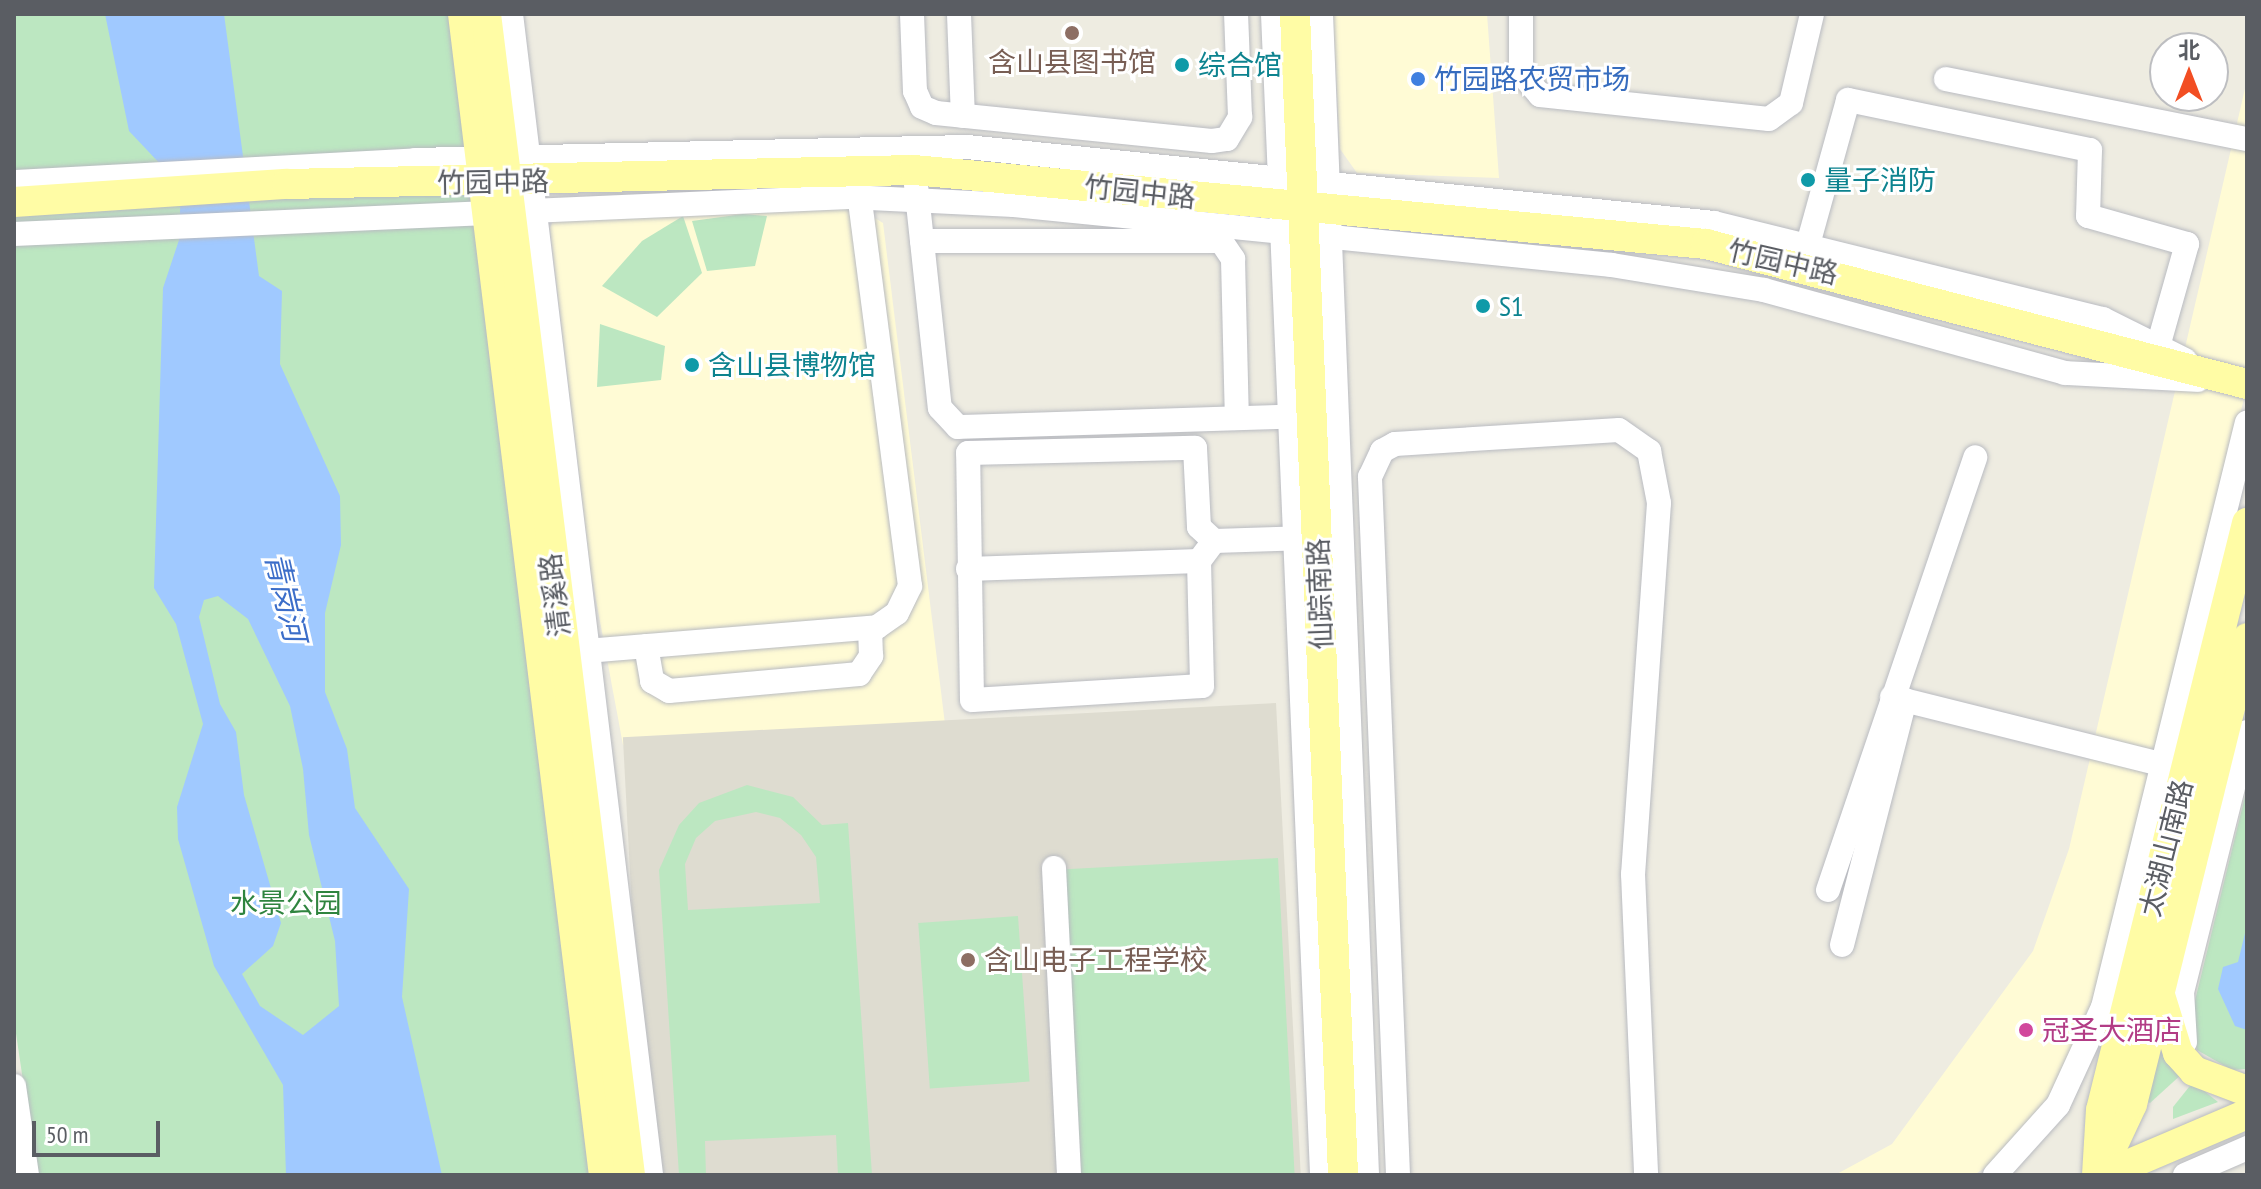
<!DOCTYPE html>
<html>
<head>
<meta charset="utf-8">
<style>
  body { margin:0 }
  #map { position:relative; width:2261px; height:1189px; overflow:hidden; background:#eeece1; font-family:"PT Sans Narrow","Noto Sans SC",sans-serif }
  div>[style] { position:absolute }
  .commercial>* { inset:0; background:#fffbd5 }
  .education>* { inset:0; background:#dedcd0; transform-origin:0 0 }
  .green>* { inset:0; background:#bce7c1; transform-origin:0 0 }
  .water>* { inset:0; background:#a0c9ff }
  .roads { filter:drop-shadow(0 0 2px #b9bbc1) drop-shadow(0 0 2px #b9bbc1) }
  .minor>* { height:24px; margin:-12px; padding:0 12px; transform-origin:12px; border-radius:12px; background:#fff }
  .major>* { height:30px; margin:-15px; padding:0 15px; transform-origin:15px; border-radius:15px; background:#fffca5 }
  .dots>* { width:22px; height:22px; translate:-50% -50%; box-sizing:border-box; border:4px solid #fff; border-radius:50% }
  span { translate:-50% -50%; white-space:nowrap; text-align:center; line-height:1.15; -webkit-text-stroke:6px #fff; paint-order:stroke }
  .education-label { font-size:28px; color:#785e54 }
  .left { translate:0 -50%; text-align:left }
  .culture-label { font-size:28px; color:#0d838f }
  .shop-label { font-size:28px; color:#366cbe }
  .street-label { font-size:28px; color:#5a5d63 }
  .park-label { font-size:28px; color:#2f843f }
  .hotel-label { font-size:28px; color:#b23c85 }
  .water-label { font-size:30px; color:#3c6ec9; font-style:italic }
  .frame { position:absolute; inset:0; border:16px solid #5a5d63; pointer-events:none }
  .north { position:absolute; left:2149px; top:32px; width:80px; height:80px; box-sizing:border-box; background:#fff; border:2px solid #bdbec1; border-radius:50%; rotate:0deg; font-size:22px; font-weight:700; line-height:32px; text-align:center; color:#5a5d63 }
  .north::after { content:''; display:block; margin:auto; width:28px; height:36px; background:#f24e23; clip-path:polygon(50% 0,100% 100%,50% 72%,0 100%) }
  .scale { position:absolute; left:32px; top:1121px; width:128px; height:36px; box-sizing:border-box; border:4px solid #5a5d63; border-top:0; padding-left:10px; font-size:24px; line-height:28px; white-space:nowrap; color:#5a5d63; -webkit-text-stroke:6px #fff; paint-order:stroke }
</style>
</head>
<body>
<div id="map">
  <div class="commercial">
    <div style="clip-path:polygon(1333px 14px,1487px 14px,1499px 178px,1357px 173px,1340px 149px)"></div>
    <div style="clip-path:polygon(2247px 80px,2247px 386px,2107px 965px,2066px 1074px,2003px 1156px,1974px 1175px,1835px 1175px,1892px 1144px,2033px 951px,2069px 849px)"></div>
    <div style="clip-path:polygon(845px 200px,883px 223px,945px 724px,623px 745px,591px 573px,550px 228px,554px 219px)"></div>
  </div>
  <div class="education">
    <div style="left:1276px;top:703px;width:472px;height:654px;rotate:87deg"></div>
  </div>
  <div class="green">
    <div style="clip-path:polygon(14px 14px,453px 14px,595px 1175px,37px 1175px,14px 1020px)"></div>
    <div style="clip-path:polygon(743px 214px,767px 216px,755px 266px,707px 271px,692px 221px)"></div>
    <div style="clip-path:polygon(683px 216px,702px 273px,657px 317px,602px 286px,642px 241px)"></div>
    <div style="clip-path:polygon(600px 324px,665px 346px,661px 380px,597px 387px)"></div>
    <div style="clip-path:polygon(evenodd,747px 785px,793px 797px,822px 825px,848px 823px,872px 1175px,838px 1175px,836px 1135px,705px 1141px,706px 1175px,679px 1175px,659px 870px,679px 825px,699px 803px,747px 785px,756px 812px,780px 818px,801px 835px,816px 857px,820px 903px,688px 910px,685px 864px,696px 838px,715px 821px,756px 812px)"></div>
    <div style="clip-path:polygon(2247px 788px,2247px 1069px,2232px 1070px,2197px 1050px,2190px 1021px)"></div>
    <div style="left:1278px;top:858px;width:317px;height:213px;rotate:87deg"></div>
    <div style="left:1018px;top:916px;width:166px;height:100px;rotate:86deg"></div>
    <div style="clip-path:polygon(2160px 1047px,2183px 1073px,2150px 1103px,2146px 1101px)"></div>
    <div style="clip-path:polygon(2193px 1082px,2218px 1102px,2173px 1119px,2173px 1107px)"></div>
  </div>
  <div class="water">
    <div style="clip-path:polygon(evenodd,105px 14px,224px 14px,259px 276px,282px 291px,280px 364px,340px 496px,341px 545px,325px 613px,325px 692px,347px 749px,355px 808px,409px 889px,402px 997px,442px 1175px,286px 1175px,283px 1085px,214px 966px,178px 839px,177px 807px,203px 724px,176px 624px,154px 588px,163px 288px,179px 240px,181px 186px,129px 131px,105px 14px,218px 596px,248px 619px,290px 706px,303px 769px,309px 835px,335px 941px,339px 1006px,303px 1035px,260px 1006px,242px 974px,273px 946px,281px 923px,244px 795px,236px 732px,220px 704px,199px 617px,204px 600px,218px 596px)"></div>
    <div style="clip-path:polygon(2247px 925px,2247px 1030px,2235px 1026px,2218px 989px,2223px 967px,2238px 962px)"></div>
  </div>
  <div class="roads">
    <div class="minor">
      <div style="left:511px;top:14px;width:1169px;rotate:83.12deg"></div>
      <div style="left:912px;top:14px;width:77px;rotate:87.8deg"></div>
      <div style="left:915px;top:91px;width:17px;rotate:66deg"></div>
      <div style="left:922px;top:107px;width:15px;rotate:23deg"></div>
      <div style="left:936px;top:113px;width:277px;rotate:5.8deg"></div>
      <div style="left:1212px;top:141px;width:15px;rotate:-8deg"></div>
      <div style="left:1227px;top:139px;width:26px;rotate:-59deg"></div>
      <div style="left:1240px;top:117px;width:103px;rotate:-92.2deg"></div>
      <div style="left:959px;top:14px;width:102px;rotate:87.8deg"></div>
      <div style="left:1273px;top:14px;width:1162px;rotate:87.58deg"></div>
      <div style="left:1321px;top:14px;width:1162px;rotate:87.73deg"></div>
      <div style="left:1521px;top:14px;width:59px;rotate:90deg"></div>
      <div style="left:1521px;top:73px;width:29px;rotate:49deg"></div>
      <div style="left:1540px;top:95px;width:230px;rotate:6deg"></div>
      <div style="left:1769px;top:119px;width:27px;rotate:-36deg"></div>
      <div style="left:1791px;top:103px;width:91px;rotate:-76.7deg"></div>
      <div style="left:1946px;top:79px;width:307px;rotate:11.3deg"></div>
      <div style="left:14px;top:182px;width:402px;rotate:-3.1deg"></div>
      <div style="left:415px;top:160px;width:552px;rotate:-1.35deg"></div>
      <div style="left:967px;top:147px;width:751px;rotate:5.81deg"></div>
      <div style="left:1714px;top:223px;width:401px;rotate:13.9deg"></div>
      <div style="left:2103px;top:319px;width:92px;rotate:26.6deg"></div>
      <div style="left:916px;top:185px;width:224px;rotate:83.9deg"></div>
      <div style="left:940px;top:408px;width:26px;rotate:47deg"></div>
      <div style="left:958px;top:427px;width:347px;rotate:-1.8deg"></div>
      <div style="left:14px;top:234px;width:836px;rotate:-2.54deg"></div>
      <div style="left:849px;top:197px;width:165px;rotate:2.8deg"></div>
      <div style="left:1014px;top:205px;width:601px;rotate:5.73deg"></div>
      <div style="left:1612px;top:265px;width:154px;rotate:9.3deg"></div>
      <div style="left:1764px;top:290px;width:312px;rotate:15.4deg"></div>
      <div style="left:2065px;top:373px;width:133px;rotate:3deg"></div>
      <div style="left:922px;top:241px;width:299px"></div>
      <div style="left:1221px;top:241px;width:22px;rotate:56deg"></div>
      <div style="left:1233px;top:259px;width:159px;rotate:88.6deg"></div>
      <div style="left:1804px;top:259px;width:165px;rotate:-74.5deg"></div>
      <div style="left:1848px;top:100px;width:247px;rotate:11.7deg"></div>
      <div style="left:2090px;top:150px;width:66px;rotate:91.7deg"></div>
      <div style="left:2088px;top:216px;width:103px;rotate:15.8deg"></div>
      <div style="left:2187px;top:244px;width:122px;rotate:105.8deg"></div>
      <div style="left:1199px;top:561px;width:125px;rotate:88.6deg"></div>
      <div style="left:1202px;top:686px;width:230px;rotate:176.5deg"></div>
      <div style="left:972px;top:700px;width:247px;rotate:-90.9deg"></div>
      <div style="left:968px;top:453px;width:227px;rotate:-1.3deg"></div>
      <div style="left:1195px;top:448px;width:79px;rotate:87.1deg"></div>
      <div style="left:1199px;top:527px;width:21px;rotate:43deg"></div>
      <div style="left:968px;top:569px;width:231px;rotate:-2deg"></div>
      <div style="left:1199px;top:561px;width:25px;rotate:-53deg"></div>
      <div style="left:1214px;top:541px;width:94px;rotate:-1.8deg"></div>
      <div style="left:646px;top:646px;width:36px;rotate:80deg"></div>
      <div style="left:652px;top:681px;width:20px;rotate:30deg"></div>
      <div style="left:669px;top:691px;width:191px;rotate:-5.1deg"></div>
      <div style="left:859px;top:674px;width:22px;rotate:-56deg"></div>
      <div style="left:871px;top:656px;width:28px;rotate:-92deg"></div>
      <div style="left:574px;top:652px;width:304px;rotate:-4.7deg"></div>
      <div style="left:877px;top:627px;width:24px;rotate:-35deg"></div>
      <div style="left:897px;top:613px;width:30px;rotate:-64deg"></div>
      <div style="left:910px;top:586px;width:405px;rotate:-97.4deg"></div>
      <div style="left:1892px;top:697px;width:294px;rotate:14deg"></div>
      <div style="left:1054px;top:868px;width:307px;rotate:87.2deg"></div>
      <div style="left:1828px;top:890px;width:457px;rotate:-71.2deg"></div>
      <div style="left:1842px;top:945px;width:253px;rotate:-75.6deg"></div>
      <div style="left:2185px;top:1042px;width:50px;rotate:-93.4deg"></div>
      <div style="left:2182px;top:992px;width:268px;rotate:-76deg"></div>
      <div style="left:14px;top:1086px;width:90px;rotate:81.7deg"></div>
      <div style="left:1398px;top:1175px;width:699px;rotate:-92.3deg"></div>
      <div style="left:1370px;top:477px;width:29px;rotate:-65deg"></div>
      <div style="left:1382px;top:451px;width:15px;rotate:-28deg"></div>
      <div style="left:1395px;top:444px;width:224px;rotate:-3.6deg"></div>
      <div style="left:1619px;top:430px;width:37px;rotate:35deg"></div>
      <div style="left:1649px;top:451px;width:53px;rotate:79.1deg"></div>
      <div style="left:1659px;top:503px;width:372px;rotate:94deg"></div>
      <div style="left:1633px;top:874px;width:301px;rotate:87.5deg"></div>
      <div style="left:1995px;top:1175px;width:94px;rotate:-48deg"></div>
      <div style="left:2058px;top:1105px;width:108px;rotate:-65.3deg"></div>
      <div style="left:2103px;top:1007px;width:602px;rotate:-76.17deg"></div>
      <div style="left:2185px;top:1175px;width:68px;rotate:-23.5deg"></div>
    </div>
    <div class="major">
      <div style="left:463px;top:14px;width:1170px;rotate:83.08deg"></div>
      <div style="left:486px;top:14px;width:1170px;rotate:82.93deg"></div>
      <div style="left:1295px;top:14px;width:1162px;rotate:87.63deg"></div>
      <div style="left:14px;top:202px;width:274px;rotate:-3.8deg"></div>
      <div style="left:287px;top:184px;width:627px;rotate:-1.28deg"></div>
      <div style="left:914px;top:170px;width:795px;rotate:5.34deg"></div>
      <div style="left:1706px;top:244px;width:559px;rotate:14.51deg"></div>
      <div style="left:2159px;top:992px;width:64px;rotate:72.7deg"></div>
      <div style="left:2178px;top:1053px;width:24px;rotate:48deg"></div>
      <div style="left:2194px;top:1071px;width:57px;rotate:20.7deg"></div>
      <div style="left:2103px;top:1166px;width:68px;rotate:-64.9deg"></div>
      <div style="left:2132px;top:1104px;width:480px;rotate:-76.1deg"></div>
      <div style="left:2097px;top:1175px;width:65px;rotate:-86.5deg"></div>
      <div style="left:2101px;top:1110px;width:605px;rotate:-76.03deg"></div>
      <div style="left:2104px;top:1175px;width:155px;rotate:-23.1deg"></div>
    </div>
  </div>
  <div class="dots">
    <div style="left:1072px;top:33px;background:#8d6e63"></div>
    <div style="left:1182px;top:65px;background:#0f9aa8"></div>
    <div style="left:1418px;top:79px;background:#3f7fe0"></div>
    <div style="left:1808px;top:180px;background:#0f9aa8"></div>
    <div style="left:1483px;top:306px;background:#0f9aa8"></div>
    <div style="left:692px;top:365px;background:#0f9aa8"></div>
    <div style="left:968px;top:960px;background:#8d6e63"></div>
    <div style="left:2026px;top:1030px;background:#d1479c"></div>
  </div>
  <div class="education-label">
    <span style="left:1072px;top:62px">含山县图书馆</span>
    <span class="left" style="left:984px;top:960px">含山电子工程学校</span>
  </div>
  <div class="culture-label">
    <span class="left" style="left:1198px;top:65px">综合馆</span>
    <span class="left" style="left:1824px;top:180px">量子消防</span>
    <span class="left" style="left:1499px;top:306px">S1</span>
    <span class="left" style="left:708px;top:365px">含山县博物馆</span>
  </div>
  <div class="shop-label">
    <span class="left" style="left:1434px;top:79px">竹园路农贸市场</span>
  </div>
  <div class="street-label">
    <span style="left:493px;top:182px;rotate:-1deg">竹园中路</span>
    <span style="left:1140px;top:192px;rotate:6deg">竹园中路</span>
    <span style="left:1783px;top:262px;rotate:13deg">竹园中路</span>
    <span style="left:1320px;top:594px;rotate:-92deg">仙踪南路</span>
    <span style="left:555px;top:595px;rotate:-97deg">清溪路</span>
    <span style="left:2166px;top:848px;rotate:-76deg">太湖山南路</span>
  </div>
  <div class="park-label">
    <span style="left:286px;top:903px">水景公园</span>
  </div>
  <div class="hotel-label">
    <span class="left" style="left:2042px;top:1030px">冠圣大酒店</span>
  </div>
  <div class="water-label">
    <span style="left:286px;top:597px;rotate:77deg">青岗河</span>
  </div>
  <div class="frame"></div>
  <div class="north">北</div>
  <div class="scale">50 m</div>
</div>
</body>
</html>
